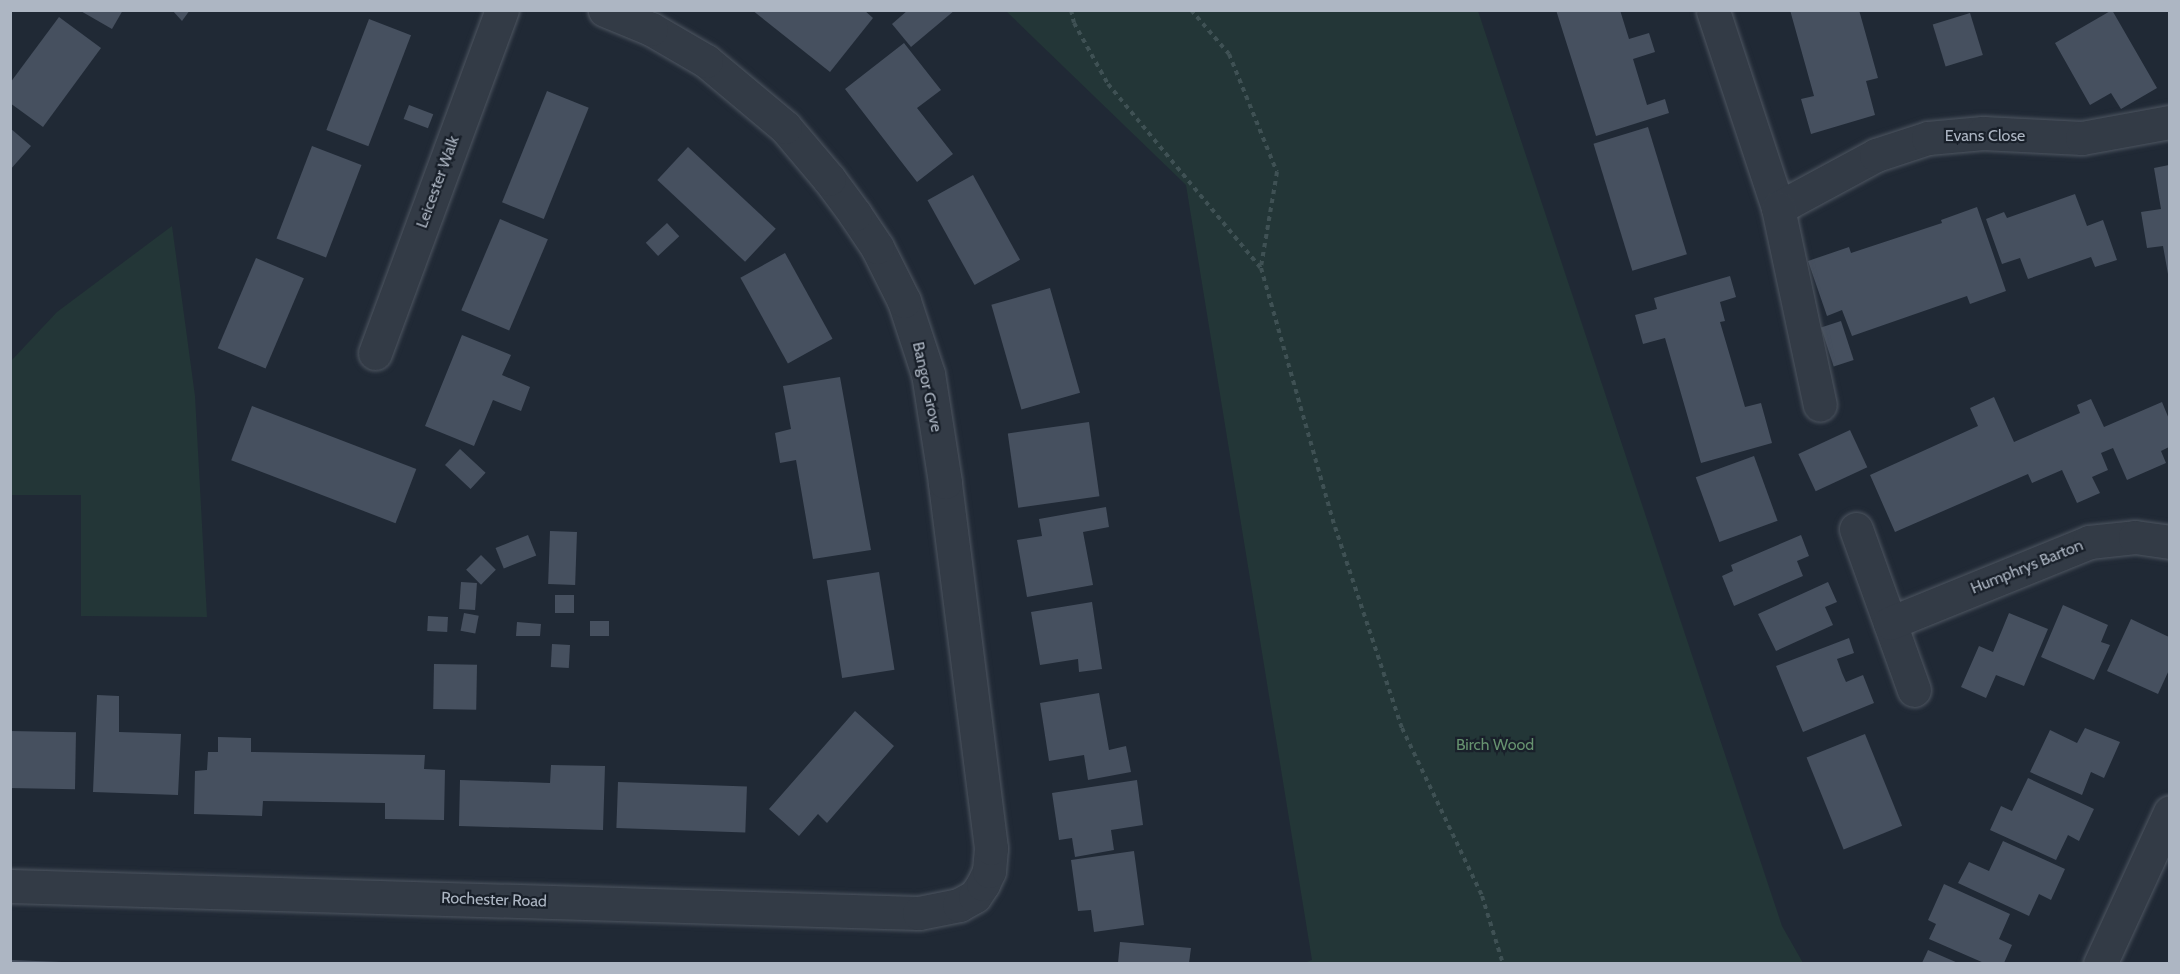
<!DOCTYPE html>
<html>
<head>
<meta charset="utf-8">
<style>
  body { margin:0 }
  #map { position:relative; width:2180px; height:974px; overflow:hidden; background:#202935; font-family:Cabin,sans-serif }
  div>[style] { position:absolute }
  .green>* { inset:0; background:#233637 }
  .building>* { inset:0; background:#46505f; transform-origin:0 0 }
  .path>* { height:4px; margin-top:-2px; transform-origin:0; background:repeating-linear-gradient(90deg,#3f5154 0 4.5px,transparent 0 9px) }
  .roads { filter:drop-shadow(0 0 2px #4e5661) drop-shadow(0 0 2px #4e5661) }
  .minor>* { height:33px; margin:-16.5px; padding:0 16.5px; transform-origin:16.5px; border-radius:16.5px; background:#333b46 }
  span { translate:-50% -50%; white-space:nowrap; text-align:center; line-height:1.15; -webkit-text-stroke:4.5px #19202a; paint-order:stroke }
  .street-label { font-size:16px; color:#adb6c3 }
  .park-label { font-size:16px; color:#66926f }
  .frame { position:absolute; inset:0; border:12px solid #adb6c3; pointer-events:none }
</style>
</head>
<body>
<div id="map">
  <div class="green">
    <div style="clip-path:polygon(1006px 11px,1478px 11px,1782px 926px,1803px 963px,1304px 963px,1312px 960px,1186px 185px)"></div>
    <div style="clip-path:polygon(172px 226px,195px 396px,207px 617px,81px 616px,81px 495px,11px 495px,11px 361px,57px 312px)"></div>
  </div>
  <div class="building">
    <div style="clip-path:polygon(79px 10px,123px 10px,112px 29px)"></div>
    <div style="clip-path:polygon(172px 10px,190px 10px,182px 21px)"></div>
    <div style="clip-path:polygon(752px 10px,864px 10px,873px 18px,830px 72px)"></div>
    <div style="clip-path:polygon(908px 10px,955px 10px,911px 47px,892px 24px)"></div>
    <div style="clip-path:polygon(1556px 10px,1620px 10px,1629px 39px,1649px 33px,1655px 52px,1633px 59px,1647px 105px,1665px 99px,1669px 113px,1596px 136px)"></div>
    <div style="clip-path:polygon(1790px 10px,1859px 10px,1878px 78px,1866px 81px,1875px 115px,1811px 134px,1801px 99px,1814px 96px)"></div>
    <div style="clip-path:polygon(2112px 10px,2157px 88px,2121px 109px,2111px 93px,2090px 105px,2055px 43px)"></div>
    <div style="left:1970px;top:13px;width:44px;height:39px;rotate:73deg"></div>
    <div style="clip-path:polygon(59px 17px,101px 48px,43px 127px,10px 103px,10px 83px)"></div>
    <div style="left:369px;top:19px;width:45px;height:119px;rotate:21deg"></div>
    <div style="clip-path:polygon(904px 43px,941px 90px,917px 108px,953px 154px,917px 182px,845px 89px)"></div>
    <div style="left:547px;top:91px;width:45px;height:120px;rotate:22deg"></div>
    <div style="left:409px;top:105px;width:26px;height:15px;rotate:21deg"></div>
    <div style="left:1648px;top:127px;width:133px;height:57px;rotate:73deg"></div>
    <div style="clip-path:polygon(10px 128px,31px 146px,10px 170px)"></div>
    <div style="left:312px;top:146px;width:53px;height:99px;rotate:21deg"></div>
    <div style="left:688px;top:147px;width:120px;height:45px;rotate:43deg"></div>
    <div style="clip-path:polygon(2169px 165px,2169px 274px,2168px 274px,2163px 246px,2147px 248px,2141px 212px,2161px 209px,2154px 168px)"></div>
    <div style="left:973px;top:175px;width:97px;height:52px;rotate:61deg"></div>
    <div style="clip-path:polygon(2075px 194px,2087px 226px,2103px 220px,2117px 260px,2095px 267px,2091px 257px,2028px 279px,2020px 258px,2002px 264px,1986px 219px,2004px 212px,2007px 218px)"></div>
    <div style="clip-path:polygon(1977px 207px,2006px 291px,1970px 304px,1967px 296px,1852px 336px,1842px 310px,1827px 316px,1808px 261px,1849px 247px,1851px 253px,1942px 223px,1941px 220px)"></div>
    <div style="left:500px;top:219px;width:52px;height:99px;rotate:23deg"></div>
    <div style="left:667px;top:223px;width:18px;height:29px;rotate:47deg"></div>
    <div style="left:785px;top:253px;width:98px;height:51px;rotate:61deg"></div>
    <div style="left:256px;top:258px;width:52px;height:98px;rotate:23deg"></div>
    <div style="clip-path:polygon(1730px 276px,1736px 297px,1720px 302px,1725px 321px,1720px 322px,1745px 407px,1761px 403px,1772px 443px,1701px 463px,1665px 338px,1643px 344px,1635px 315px,1657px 309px,1654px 298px)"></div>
    <div style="left:1050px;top:288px;width:109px;height:61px;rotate:74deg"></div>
    <div style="left:1841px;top:321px;width:41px;height:21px;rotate:72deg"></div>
    <div style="clip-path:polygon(462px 335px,511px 355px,502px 375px,530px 387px,521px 411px,493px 400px,474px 446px,425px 426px)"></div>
    <div style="clip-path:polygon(840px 377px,871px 550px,813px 559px,796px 460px,780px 463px,775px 433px,791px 429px,783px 386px)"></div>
    <div style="clip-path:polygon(1994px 397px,2014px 442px,2080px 413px,2077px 405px,2091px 399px,2104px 427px,2162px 402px,2169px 419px,2169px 447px,2161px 451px,2166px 463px,2127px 480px,2113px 448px,2101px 453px,2108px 470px,2092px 477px,2100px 493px,2077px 503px,2062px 470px,2032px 483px,2028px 474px,1895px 532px,1870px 475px,1978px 426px,1970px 408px)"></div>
    <div style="left:252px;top:406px;width:176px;height:58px;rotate:21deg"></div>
    <div style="left:1089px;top:422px;width:75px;height:82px;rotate:82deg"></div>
    <div style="left:1850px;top:430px;width:41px;height:57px;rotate:65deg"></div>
    <div style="left:460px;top:449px;width:35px;height:22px;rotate:43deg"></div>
    <div style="left:1754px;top:456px;width:69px;height:62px;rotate:70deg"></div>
    <div style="clip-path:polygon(1106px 507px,1109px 527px,1083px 532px,1093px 585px,1027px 597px,1017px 540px,1042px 536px,1039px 519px)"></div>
    <div style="left:550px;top:531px;width:27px;height:53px;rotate:2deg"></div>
    <div style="left:528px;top:535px;width:22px;height:35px;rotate:68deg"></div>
    <div style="clip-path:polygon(1801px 535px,1809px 556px,1797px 561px,1803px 576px,1734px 606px,1722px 576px,1733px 571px,1731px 565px)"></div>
    <div style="left:481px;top:555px;width:21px;height:21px;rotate:45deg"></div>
    <div style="left:879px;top:572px;width:99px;height:53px;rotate:81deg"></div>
    <div style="left:461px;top:582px;width:16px;height:27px;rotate:4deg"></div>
    <div style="clip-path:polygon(1828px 582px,1837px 602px,1825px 607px,1833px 625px,1776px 651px,1758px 614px)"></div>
    <div style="left:555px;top:595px;width:19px;height:18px"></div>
    <div style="clip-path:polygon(1092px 602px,1102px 669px,1079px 672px,1078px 659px,1040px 665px,1031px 612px)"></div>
    <div style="clip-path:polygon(2063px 605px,2108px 625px,2101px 642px,2110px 645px,2094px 680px,2041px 657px)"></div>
    <div style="left:464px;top:613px;width:15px;height:18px;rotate:11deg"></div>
    <div style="clip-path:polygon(2009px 613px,2048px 629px,2024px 686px,1996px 675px,1986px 698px,1961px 687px,1979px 646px,1993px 652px)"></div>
    <div style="left:428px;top:616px;width:20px;height:15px;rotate:3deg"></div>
    <div style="clip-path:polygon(2131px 619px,2169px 637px,2169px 670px,2158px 694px,2107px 671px)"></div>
    <div style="left:590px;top:621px;width:19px;height:15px"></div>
    <div style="clip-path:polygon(517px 622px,541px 624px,540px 636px,516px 636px)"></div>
    <div style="clip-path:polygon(1849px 638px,1854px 653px,1837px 659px,1842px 673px,1846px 682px,1863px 675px,1874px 703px,1803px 732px,1776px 666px)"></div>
    <div style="left:552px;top:644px;width:18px;height:23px;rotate:3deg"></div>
    <div style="left:434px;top:664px;width:43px;height:45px;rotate:1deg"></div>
    <div style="clip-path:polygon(1099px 693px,1109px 750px,1126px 746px,1131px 772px,1088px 780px,1084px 755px,1049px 761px,1040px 703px)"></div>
    <div style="clip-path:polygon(97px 695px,119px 696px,119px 732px,181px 734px,178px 795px,93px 792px)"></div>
    <div style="clip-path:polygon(855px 711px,894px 746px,827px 823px,818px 814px,799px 836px,769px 809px)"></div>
    <div style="clip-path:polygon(2085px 728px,2120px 742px,2104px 778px,2091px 772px,2082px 795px,2030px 772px,2050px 730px,2077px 743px)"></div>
    <div style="left:10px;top:731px;width:66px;height:57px;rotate:1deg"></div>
    <div style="left:1865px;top:734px;width:99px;height:63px;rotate:68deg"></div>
    <div style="clip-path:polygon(218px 737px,251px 738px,251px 752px,425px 755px,424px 769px,445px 770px,444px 820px,385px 819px,385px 803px,263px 801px,262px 816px,194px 814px,195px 771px,207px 770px,208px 752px,218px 752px)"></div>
    <div style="clip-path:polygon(551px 765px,605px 766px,603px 830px,459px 826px,460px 780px,550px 783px)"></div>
    <div style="clip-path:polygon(2028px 778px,2094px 809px,2079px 841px,2068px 835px,2056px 860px,1990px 830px,2001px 806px,2012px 811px)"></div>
    <div style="clip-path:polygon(1137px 780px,1143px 825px,1111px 830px,1114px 850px,1075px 857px,1072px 838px,1059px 840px,1052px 793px)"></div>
    <div style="left:618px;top:782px;width:129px;height:46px;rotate:2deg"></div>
    <div style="clip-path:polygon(2003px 841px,2065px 869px,2051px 900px,2039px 894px,2029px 916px,1958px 883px,1969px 862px,1989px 871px)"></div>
    <div style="clip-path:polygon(1134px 851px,1144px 925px,1094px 932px,1091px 910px,1078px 911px,1071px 860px)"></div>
    <div style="clip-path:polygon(1944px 884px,2010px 914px,1999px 939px,2012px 945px,2004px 963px,1984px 963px,1929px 939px,1936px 924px,1928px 920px)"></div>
    <div style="clip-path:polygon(1120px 942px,1191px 948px,1189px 963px,1118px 963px)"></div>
    <div style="clip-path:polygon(1928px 950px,1958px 963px,1922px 963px)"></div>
    <div style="clip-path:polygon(10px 960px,62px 962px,62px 963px,10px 963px)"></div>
  </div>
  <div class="path">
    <div style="left:1071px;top:10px;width:13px;rotate:77deg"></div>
    <div style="left:1074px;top:23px;width:70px;rotate:60.9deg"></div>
    <div style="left:1108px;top:84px;width:239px;rotate:50.3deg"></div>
    <div style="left:1261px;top:268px;width:269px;rotate:74.1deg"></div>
    <div style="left:1335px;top:527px;width:212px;rotate:71.6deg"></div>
    <div style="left:1402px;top:728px;width:186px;rotate:64.5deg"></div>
    <div style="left:1482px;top:896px;width:71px;rotate:72.8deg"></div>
    <div style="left:1191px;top:10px;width:58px;rotate:49.2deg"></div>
    <div style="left:1229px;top:54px;width:127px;rotate:67.9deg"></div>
    <div style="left:1277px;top:172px;width:96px;rotate:99.6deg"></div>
  </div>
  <div class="roads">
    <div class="minor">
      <div style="left:1713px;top:11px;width:207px;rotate:71.7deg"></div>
      <div style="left:1778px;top:208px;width:111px;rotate:-28.4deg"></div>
      <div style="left:1876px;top:155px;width:55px;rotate:-18.1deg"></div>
      <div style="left:1928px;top:138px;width:55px;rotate:-5.2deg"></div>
      <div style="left:1983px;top:133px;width:99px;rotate:2.9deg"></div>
      <div style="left:2082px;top:138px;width:89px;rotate:-10.3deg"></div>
      <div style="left:1778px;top:208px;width:201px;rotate:78deg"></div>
      <div style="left:375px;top:353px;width:366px;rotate:-69.7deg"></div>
      <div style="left:1856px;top:529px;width:171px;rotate:70.2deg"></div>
      <div style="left:1890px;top:623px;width:215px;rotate:-22.1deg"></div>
      <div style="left:2089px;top:542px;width:46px;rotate:-6.2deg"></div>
      <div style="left:2135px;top:537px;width:35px;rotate:8deg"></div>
      <div style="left:10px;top:886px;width:909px;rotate:1.7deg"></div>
      <div style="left:919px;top:913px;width:41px;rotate:-11.3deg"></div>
      <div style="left:959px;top:905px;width:18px;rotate:-29deg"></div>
      <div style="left:975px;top:896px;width:14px;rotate:-56deg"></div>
      <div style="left:983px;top:884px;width:14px;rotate:-65deg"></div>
      <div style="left:989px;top:871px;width:23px;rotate:-85deg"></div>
      <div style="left:991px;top:848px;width:369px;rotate:-97.2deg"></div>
      <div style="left:945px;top:482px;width:109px;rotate:-98.9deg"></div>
      <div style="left:928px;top:374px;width:77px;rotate:-108.2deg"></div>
      <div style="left:904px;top:301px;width:60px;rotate:-116.6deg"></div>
      <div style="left:877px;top:247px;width:40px;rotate:-124deg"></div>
      <div style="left:855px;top:214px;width:44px;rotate:-126.6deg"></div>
      <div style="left:829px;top:179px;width:68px;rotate:-130.2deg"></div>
      <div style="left:785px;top:127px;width:103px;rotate:-140.1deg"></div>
      <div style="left:706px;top:61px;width:64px;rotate:-149.8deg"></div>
      <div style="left:651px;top:29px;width:50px;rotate:-157.6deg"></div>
      <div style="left:2100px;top:964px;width:167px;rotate:-65.3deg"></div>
    </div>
  </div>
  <div class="street-label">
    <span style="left:1985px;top:136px">Evans Close</span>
    <span style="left:438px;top:182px;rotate:-70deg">Leicester Walk</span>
    <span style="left:927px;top:387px;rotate:78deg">Bangor Grove</span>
    <span style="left:2027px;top:567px;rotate:-22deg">Humphrys Barton</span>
    <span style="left:494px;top:900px;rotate:2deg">Rochester Road</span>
  </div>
  <div class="park-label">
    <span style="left:1495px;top:745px">Birch Wood</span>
  </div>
  <div class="frame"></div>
</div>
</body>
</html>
